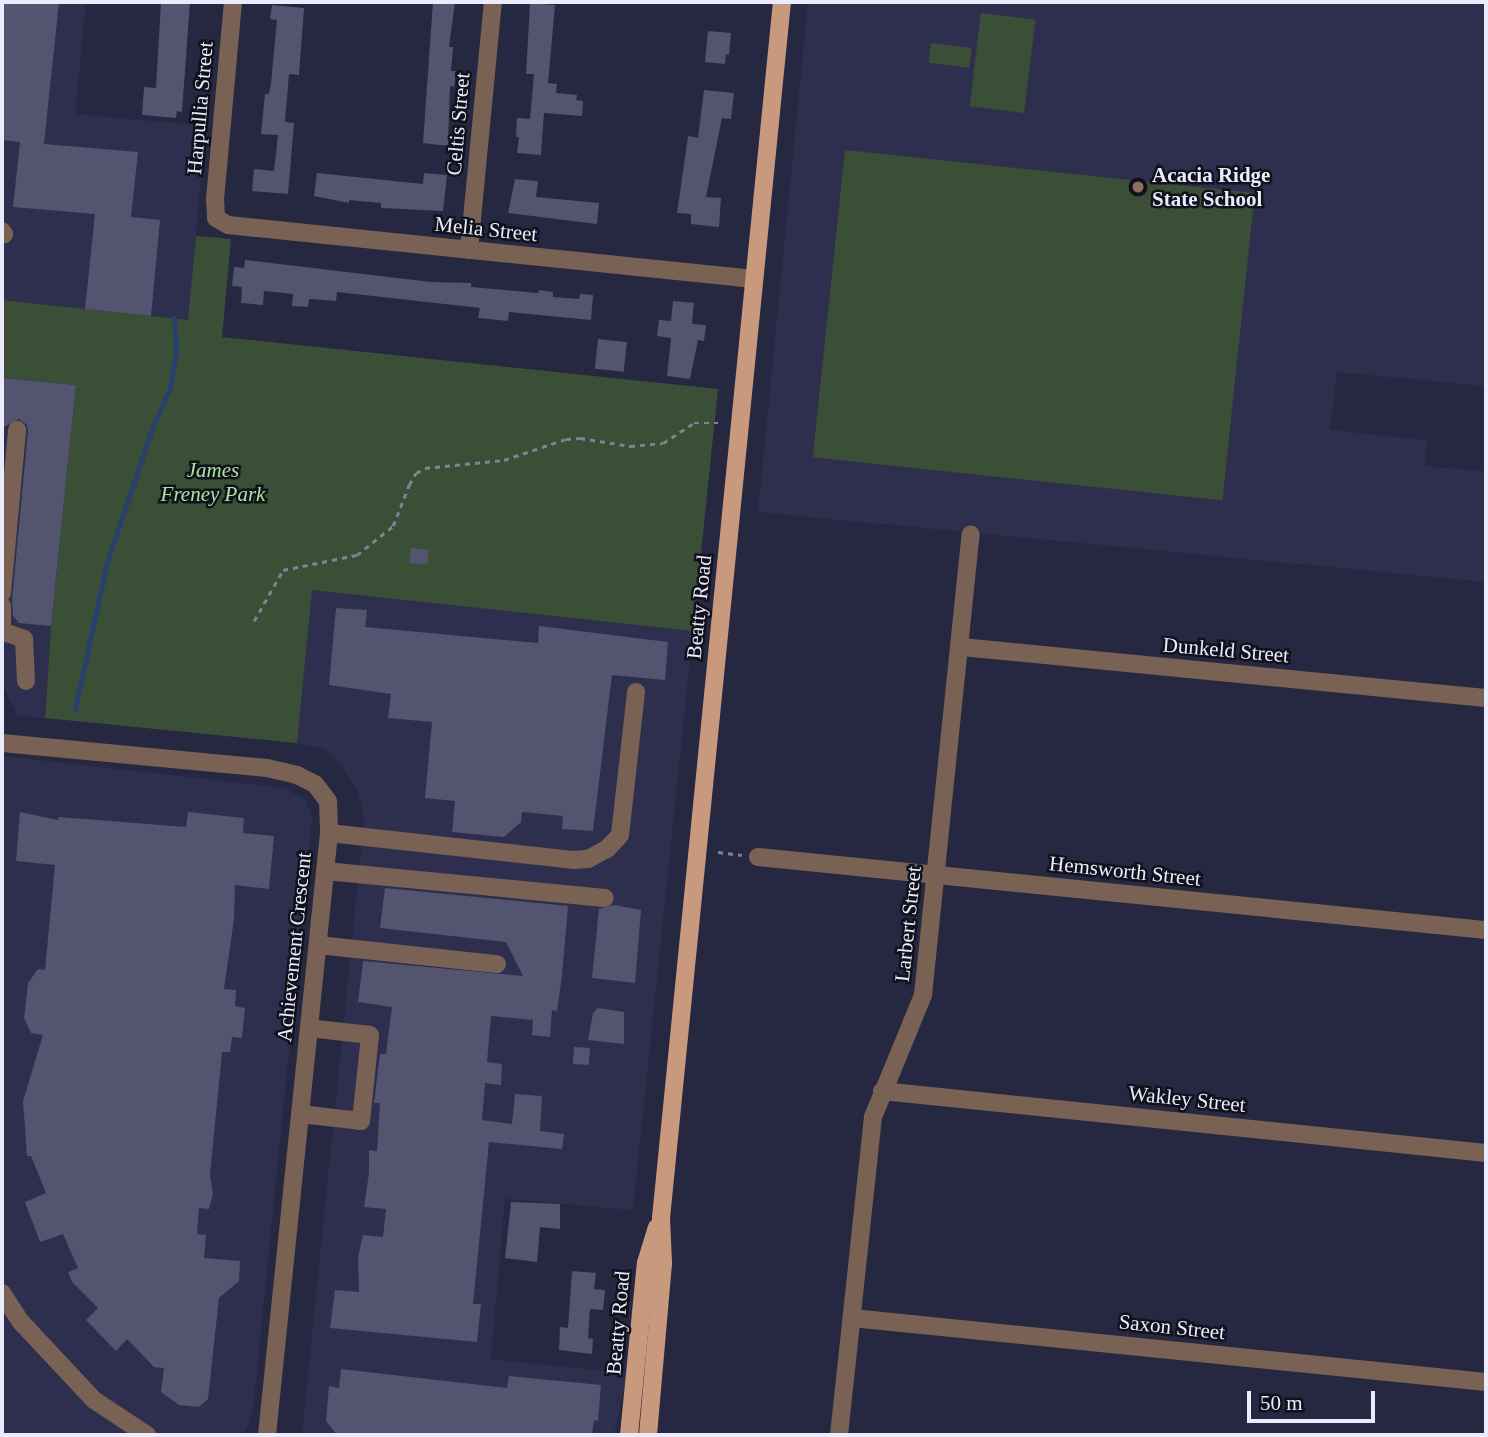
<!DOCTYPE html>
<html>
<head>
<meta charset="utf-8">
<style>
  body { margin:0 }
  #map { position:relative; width:1488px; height:1437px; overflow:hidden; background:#262740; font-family:Georgia,serif }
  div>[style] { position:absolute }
  .built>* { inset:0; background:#2e2f4e }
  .green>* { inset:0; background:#3a4f35; transform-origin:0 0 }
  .stream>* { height:5px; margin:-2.5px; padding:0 2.5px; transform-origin:2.5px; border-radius:2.5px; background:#28406c }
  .building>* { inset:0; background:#525470; transform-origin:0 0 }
  .path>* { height:2.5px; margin-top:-1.25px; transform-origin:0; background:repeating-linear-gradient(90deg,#818297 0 5px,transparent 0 10px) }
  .minor>* { height:18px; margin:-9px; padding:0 9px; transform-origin:9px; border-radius:9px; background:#796254 }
  .major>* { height:18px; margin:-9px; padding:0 9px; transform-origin:9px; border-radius:9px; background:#c9997d }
  .dots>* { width:19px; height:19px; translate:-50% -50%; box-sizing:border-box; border:4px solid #11111c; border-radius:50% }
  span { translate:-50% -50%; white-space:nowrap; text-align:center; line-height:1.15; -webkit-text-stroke:5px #11111c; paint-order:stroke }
  .street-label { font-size:21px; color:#eaecfd }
  .poi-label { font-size:21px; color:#eaecfd; font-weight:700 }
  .left { translate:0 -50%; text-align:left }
  .park-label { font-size:21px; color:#abe49d; font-style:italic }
  .frame { position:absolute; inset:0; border:4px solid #eaecfd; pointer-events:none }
  .scale { position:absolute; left:1247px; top:1391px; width:128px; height:32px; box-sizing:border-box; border:4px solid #eaecfd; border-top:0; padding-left:9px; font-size:21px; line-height:24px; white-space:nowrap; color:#eaecfd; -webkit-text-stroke:5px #11111c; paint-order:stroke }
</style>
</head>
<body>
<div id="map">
  <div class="built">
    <div style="clip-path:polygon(2px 2px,86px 2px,75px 114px,205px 126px,189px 320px,2px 300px)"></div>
    <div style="clip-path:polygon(808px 2px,1486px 2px,1486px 386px,1337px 372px,1330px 430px,1427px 440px,1425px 466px,1486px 472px,1486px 582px,758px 512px)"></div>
    <div style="clip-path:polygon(2px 378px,76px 385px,51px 626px,45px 718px,17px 715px,2px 684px)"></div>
    <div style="clip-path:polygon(311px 589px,693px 631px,633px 1210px,505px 1199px,491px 1359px,627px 1373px,614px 1435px,302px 1435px,364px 820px,358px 792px,341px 766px,325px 749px,297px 743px)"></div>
    <div style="clip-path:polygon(2px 756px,284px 788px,306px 800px,312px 818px,253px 1412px,246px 1430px,240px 1435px,2px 1435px)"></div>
  </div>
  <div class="green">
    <div style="left:981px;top:13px;width:55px;height:94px;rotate:7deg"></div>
    <div style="left:931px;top:43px;width:41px;height:20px;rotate:7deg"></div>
    <div style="left:845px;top:150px;width:412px;height:309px;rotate:6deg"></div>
    <div style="clip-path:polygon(196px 236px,231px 239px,222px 337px,718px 389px,693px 631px,312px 590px,297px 743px,45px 718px,51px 626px,76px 385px,2px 378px,2px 300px,188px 320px)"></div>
  </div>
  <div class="stream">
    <div style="left:75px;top:709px;width:150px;rotate:-77.7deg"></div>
    <div style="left:107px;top:562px;width:141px;rotate:-71.4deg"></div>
    <div style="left:152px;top:428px;width:44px;rotate:-65.8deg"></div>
    <div style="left:170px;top:388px;width:39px;rotate:-81deg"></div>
    <div style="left:176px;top:349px;width:31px;rotate:-94deg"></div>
  </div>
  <div class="building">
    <div style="clip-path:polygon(2px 2px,59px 2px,44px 144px,138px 152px,131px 217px,160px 220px,151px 316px,85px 309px,95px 214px,13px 207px,20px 142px,2px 140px)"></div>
    <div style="clip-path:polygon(161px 2px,190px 2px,182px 112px,177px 111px,176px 118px,142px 115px,144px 87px,156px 88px)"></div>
    <div style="clip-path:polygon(433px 2px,455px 2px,449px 47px,453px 47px,451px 71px,456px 71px,454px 87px,450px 86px,448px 146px,423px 143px)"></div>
    <div style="clip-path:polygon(530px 3px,555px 5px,548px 83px,557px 84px,556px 93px,577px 95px,576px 100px,583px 101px,582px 116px,544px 113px,541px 155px,517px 153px,519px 137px,516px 137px,517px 118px,530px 119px,534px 74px,526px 74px)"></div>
    <div style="clip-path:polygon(272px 5px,304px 8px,299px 75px,289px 74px,285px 122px,294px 123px,288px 194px,252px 191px,254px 169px,274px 171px,278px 135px,261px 134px,265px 94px,269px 94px,271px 83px,277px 20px,270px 19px)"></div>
    <div style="clip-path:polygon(708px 31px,731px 33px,729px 55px,726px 54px,725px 64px,705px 62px)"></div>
    <div style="clip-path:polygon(704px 90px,734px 93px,731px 119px,722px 118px,706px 197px,721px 198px,719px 227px,691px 224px,691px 214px,677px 213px,688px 136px,698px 138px)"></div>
    <div style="clip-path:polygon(317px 173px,423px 184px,424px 173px,447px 175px,443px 211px,381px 208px,381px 203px,349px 200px,349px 203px,314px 196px)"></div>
    <div style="clip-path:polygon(515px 179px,538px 181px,536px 197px,599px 203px,597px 224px,508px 213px)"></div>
    <div style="clip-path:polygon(245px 260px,431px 282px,471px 283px,471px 287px,538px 293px,539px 290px,553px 292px,553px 297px,579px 299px,580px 294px,593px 295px,591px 320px,509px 312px,508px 321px,478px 318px,480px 308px,337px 292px,336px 301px,309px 299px,308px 307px,292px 306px,293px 294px,264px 291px,263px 305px,241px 303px,242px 287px,232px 286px,234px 267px,244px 268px)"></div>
    <div style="clip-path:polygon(673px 301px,694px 303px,692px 324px,706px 325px,704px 341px,698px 340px,690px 379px,667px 376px,671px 338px,657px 336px,659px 320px,671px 321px)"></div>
    <div style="left:598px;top:339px;width:29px;height:30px;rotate:6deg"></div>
    <div style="clip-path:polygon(2px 378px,76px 385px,51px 626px,19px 623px,13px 616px,12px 600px,28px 431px,27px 425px,19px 419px,2px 428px)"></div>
    <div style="left:411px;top:548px;width:18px;height:15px;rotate:6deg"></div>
    <div style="clip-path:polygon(336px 608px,367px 610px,365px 627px,538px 643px,539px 626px,668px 642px,665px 680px,612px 675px,593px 831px,562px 829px,563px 816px,522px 812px,521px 822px,504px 837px,452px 832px,455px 801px,425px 798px,432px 722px,388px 718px,391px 694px,329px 685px)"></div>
    <div style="clip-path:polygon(20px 812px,58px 820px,59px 817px,186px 827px,188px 812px,244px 818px,243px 833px,274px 836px,269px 889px,235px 885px,234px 919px,224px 989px,236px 990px,235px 1006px,245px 1008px,242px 1038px,232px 1037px,230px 1052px,222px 1052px,210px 1175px,213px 1194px,209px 1209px,199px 1208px,197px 1234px,206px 1235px,204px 1258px,240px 1261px,239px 1281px,219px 1298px,208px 1399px,199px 1407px,179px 1405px,161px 1392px,164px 1368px,154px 1367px,127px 1339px,116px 1351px,86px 1320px,98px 1308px,72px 1282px,68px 1272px,78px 1268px,63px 1234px,40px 1242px,25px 1202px,46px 1193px,31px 1156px,27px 1156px,23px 1101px,43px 1035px,31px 1033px,24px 1018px,28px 983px,38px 969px,45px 970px,55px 865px,16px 861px)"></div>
    <div style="clip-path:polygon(385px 888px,568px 906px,562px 975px,557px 1011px,552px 1010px,550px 1037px,532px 1035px,533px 1020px,491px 1016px,487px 1062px,502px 1064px,501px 1085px,485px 1083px,482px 1120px,512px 1124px,515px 1094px,542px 1096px,540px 1131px,564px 1134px,562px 1149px,489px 1142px,473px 1304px,481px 1304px,477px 1342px,330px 1328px,335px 1290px,359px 1292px,358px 1257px,363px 1235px,383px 1237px,386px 1209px,364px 1207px,369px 1173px,369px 1150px,377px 1151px,380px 1103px,374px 1103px,380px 1054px,386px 1054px,392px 1007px,358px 1002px,363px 961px,523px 976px,506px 942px,380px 928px)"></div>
    <div style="clip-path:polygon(614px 905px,641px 910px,635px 983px,592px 978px,599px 909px)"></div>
    <div style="clip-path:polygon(598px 1008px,624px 1012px,624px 1044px,588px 1040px,593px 1013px)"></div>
    <div style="left:574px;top:1047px;width:16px;height:17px;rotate:4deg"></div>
    <div style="clip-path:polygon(511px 1202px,560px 1204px,560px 1229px,540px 1227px,537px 1262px,505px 1258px)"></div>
    <div style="clip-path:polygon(572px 1271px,596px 1273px,594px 1289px,605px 1290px,603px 1310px,590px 1309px,588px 1338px,593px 1339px,592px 1354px,559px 1350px,560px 1327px,568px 1328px)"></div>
    <div style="clip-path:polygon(341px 1369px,507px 1388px,509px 1376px,601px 1385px,598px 1421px,594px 1420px,592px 1435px,337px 1435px,326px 1421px,329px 1386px,339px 1388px)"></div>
  </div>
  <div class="path">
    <div style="left:254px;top:621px;width:59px;rotate:-60.4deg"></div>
    <div style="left:283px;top:570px;width:76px;rotate:-11.5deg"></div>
    <div style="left:357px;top:555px;width:46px;rotate:-38.9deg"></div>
    <div style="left:393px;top:526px;width:44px;rotate:-68.7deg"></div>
    <div style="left:409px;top:485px;width:14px;rotate:-60deg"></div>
    <div style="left:416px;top:473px;width:10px;rotate:-29deg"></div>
    <div style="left:425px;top:468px;width:79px;rotate:-5.8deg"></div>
    <div style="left:504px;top:460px;width:65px;rotate:-18.7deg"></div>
    <div style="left:566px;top:439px;width:14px;rotate:-4deg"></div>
    <div style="left:580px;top:438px;width:51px;rotate:9.1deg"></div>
    <div style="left:630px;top:446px;width:33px;rotate:-5deg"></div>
    <div style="left:663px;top:443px;width:37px;rotate:-33deg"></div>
    <div style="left:694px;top:423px;width:24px"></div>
    <div style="left:718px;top:852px;width:24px;rotate:7deg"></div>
  </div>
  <div class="minor">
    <div style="left:233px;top:2px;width:197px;rotate:95.2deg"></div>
    <div style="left:215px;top:198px;width:20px;rotate:87deg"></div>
    <div style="left:216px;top:218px;width:14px;rotate:30deg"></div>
    <div style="left:228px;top:225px;width:529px;rotate:5.86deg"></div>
    <div style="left:2px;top:231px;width:4px;rotate:56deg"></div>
    <div style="left:469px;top:250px;width:249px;rotate:-84.5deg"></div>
    <div style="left:2px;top:593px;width:164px;rotate:-84.7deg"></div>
    <div style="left:2px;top:606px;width:27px;rotate:90deg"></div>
    <div style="left:4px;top:632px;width:21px;rotate:19deg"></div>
    <div style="left:24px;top:639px;width:42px;rotate:87.3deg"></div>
    <div style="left:962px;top:647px;width:526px;rotate:5.56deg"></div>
    <div style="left:2px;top:743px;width:266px;rotate:5.4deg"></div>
    <div style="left:267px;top:768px;width:31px;rotate:13deg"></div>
    <div style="left:297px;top:775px;width:20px;rotate:27deg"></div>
    <div style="left:315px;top:784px;width:21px;rotate:53deg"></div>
    <div style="left:328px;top:801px;width:32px;rotate:88deg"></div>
    <div style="left:329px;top:833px;width:605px;rotate:95.88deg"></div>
    <div style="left:329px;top:833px;width:245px;rotate:6.3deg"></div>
    <div style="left:573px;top:860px;width:15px;rotate:-4deg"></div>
    <div style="left:588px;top:859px;width:21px;rotate:-28deg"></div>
    <div style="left:607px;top:849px;width:19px;rotate:-47deg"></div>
    <div style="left:620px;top:835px;width:144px;rotate:-83.6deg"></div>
    <div style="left:758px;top:857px;width:732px;rotate:5.73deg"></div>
    <div style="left:325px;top:871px;width:281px;rotate:5.5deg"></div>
    <div style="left:318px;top:945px;width:180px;rotate:6.1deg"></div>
    <div style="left:882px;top:1091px;width:607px;rotate:5.86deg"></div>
    <div style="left:300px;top:1114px;width:61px;rotate:6.5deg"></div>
    <div style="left:361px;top:1121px;width:86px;rotate:-84deg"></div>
    <div style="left:370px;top:1035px;width:61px;rotate:-173.5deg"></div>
    <div style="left:2px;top:1293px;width:35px;rotate:57deg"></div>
    <div style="left:21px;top:1322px;width:107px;rotate:46.9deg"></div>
    <div style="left:94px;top:1400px;width:64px;rotate:33.4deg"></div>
    <div style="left:852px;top:1318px;width:637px;rotate:5.76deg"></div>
    <div style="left:839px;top:1435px;width:320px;rotate:-83.9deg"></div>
    <div style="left:873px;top:1117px;width:132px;rotate:-67.7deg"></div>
    <div style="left:923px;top:995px;width:463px;rotate:-84.1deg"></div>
  </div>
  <div class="major">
    <div style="left:629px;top:1435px;width:173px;rotate:-84.4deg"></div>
    <div style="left:646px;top:1263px;width:37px;rotate:-73deg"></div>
    <div style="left:648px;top:1435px;width:173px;rotate:-85deg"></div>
    <div style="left:663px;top:1263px;width:45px;rotate:-92.5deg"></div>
    <div style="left:661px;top:1218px;width:1222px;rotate:-84.32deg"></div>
  </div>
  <div class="dots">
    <div style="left:1138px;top:187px;background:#8d6e63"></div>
  </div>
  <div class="street-label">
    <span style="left:200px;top:108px;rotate:-85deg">Harpullia Street</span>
    <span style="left:458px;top:124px;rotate:-85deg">Celtis Street</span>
    <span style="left:486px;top:229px;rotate:6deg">Melia Street</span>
    <span style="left:699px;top:607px;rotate:-84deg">Beatty Road</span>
    <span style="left:1226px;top:650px;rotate:5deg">Dunkeld Street</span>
    <span style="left:1125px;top:871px;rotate:6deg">Hemsworth Street</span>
    <span style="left:908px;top:924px;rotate:-84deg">Larbert Street</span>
    <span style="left:294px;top:947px;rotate:-84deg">Achievement Crescent</span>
    <span style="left:1187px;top:1099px;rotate:6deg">Wakley Street</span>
    <span style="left:618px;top:1323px;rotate:-85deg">Beatty Road</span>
    <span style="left:1172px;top:1327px;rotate:6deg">Saxon Street</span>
  </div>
  <div class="poi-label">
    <span class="left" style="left:1152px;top:187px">Acacia Ridge<br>State School</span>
  </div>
  <div class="park-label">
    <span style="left:213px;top:482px">James<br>Freney Park</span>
  </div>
  <div class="frame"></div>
  <div class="scale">50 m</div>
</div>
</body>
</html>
